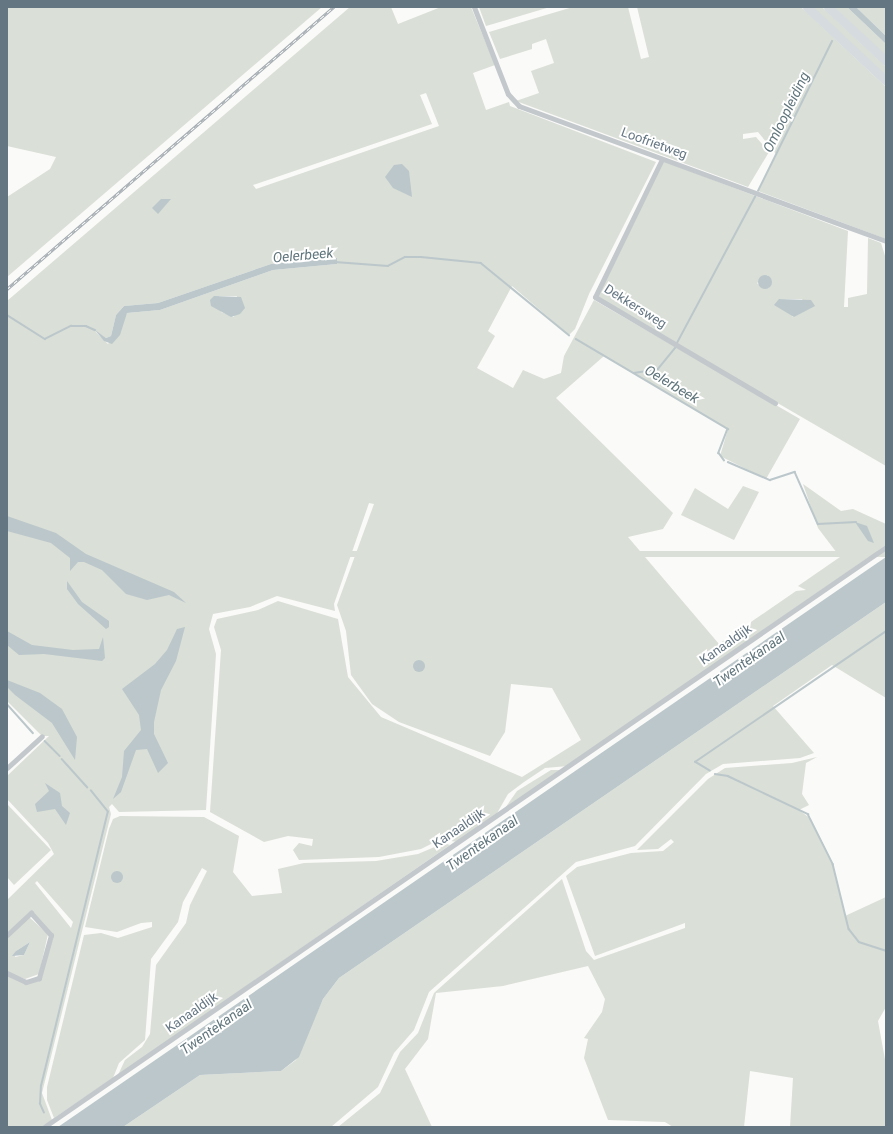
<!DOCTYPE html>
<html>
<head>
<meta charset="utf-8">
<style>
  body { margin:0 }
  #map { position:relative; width:893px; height:1134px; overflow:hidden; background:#fafaf8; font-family:Roboto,sans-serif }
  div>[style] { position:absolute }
  .green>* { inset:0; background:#dadfd7; transform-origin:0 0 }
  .water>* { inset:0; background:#bbc7cb }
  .round { border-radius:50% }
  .stream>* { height:1.5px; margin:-0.75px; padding:0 0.75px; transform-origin:0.75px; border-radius:0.75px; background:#bbc7cb }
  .minor>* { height:5px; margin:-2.5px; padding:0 2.5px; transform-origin:2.5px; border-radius:2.5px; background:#c3c8cc }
  .motorway>* { height:9px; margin:-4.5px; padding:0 4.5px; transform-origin:4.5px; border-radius:4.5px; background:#d6dbdf }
  .rail>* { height:3px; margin-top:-1.5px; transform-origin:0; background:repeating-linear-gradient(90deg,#fff 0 4.5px,#a2aab0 0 9px); box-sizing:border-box; border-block:1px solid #a2aab0 }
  span { translate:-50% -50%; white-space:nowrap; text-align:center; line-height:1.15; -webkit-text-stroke:4px #fff; paint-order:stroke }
  .street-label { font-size:13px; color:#657683 }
  .water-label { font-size:14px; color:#60757c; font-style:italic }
  .frame { position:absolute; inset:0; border:8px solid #657683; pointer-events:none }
</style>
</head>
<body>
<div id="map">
  <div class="green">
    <div style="clip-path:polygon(7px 7px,322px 7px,7px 277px,7px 197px,50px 169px,56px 157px,7px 146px)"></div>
    <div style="clip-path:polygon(evenodd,350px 7px,391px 7px,398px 24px,441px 7px,471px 7px,495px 65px,473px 73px,486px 110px,509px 102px,510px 106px,656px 162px,589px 294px,575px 329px,569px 335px,512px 286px,488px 331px,495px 336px,477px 368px,513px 388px,523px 370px,544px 379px,561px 373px,564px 356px,594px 300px,800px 419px,766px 479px,720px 456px,728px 429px,604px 356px,556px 398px,673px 513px,663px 529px,628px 537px,719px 644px,796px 591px,806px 590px,798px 586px,840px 557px,818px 528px,803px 484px,841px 511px,853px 509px,886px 524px,886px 545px,568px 766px,545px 768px,524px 782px,508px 794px,496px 815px,457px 842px,441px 839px,421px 849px,379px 857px,299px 860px,293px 850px,299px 843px,312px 846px,313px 839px,288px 836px,264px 842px,210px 812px,221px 650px,214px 627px,217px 619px,258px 610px,278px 601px,338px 619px,348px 677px,381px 717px,522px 777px,581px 740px,552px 688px,511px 684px,505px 732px,490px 756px,399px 722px,372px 704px,351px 675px,346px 631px,337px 605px,374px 504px,369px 503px,334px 604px,335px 611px,277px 596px,250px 607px,213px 614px,209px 629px,216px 654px,206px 810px,119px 812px,112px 804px,109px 807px,111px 814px,42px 1093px,52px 1120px,41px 1127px,7px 1127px,7px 975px,26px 983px,40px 979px,53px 938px,32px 911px,7px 933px,7px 900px,54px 854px,48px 843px,7px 799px,7px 776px,49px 736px,42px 736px,7px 701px,7px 301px,350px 7px,426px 93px,439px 126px,256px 189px,253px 185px,432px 124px,420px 95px,426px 93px,350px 7px,336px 258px,337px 264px,273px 270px,160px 310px,127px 313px,108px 344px,95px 331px,106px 338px,111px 336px,116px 315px,124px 306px,158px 303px,271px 264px,336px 258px,350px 7px,219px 296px,237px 296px,234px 317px,221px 312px,219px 296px,350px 7px,37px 881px,73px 922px,71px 928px,35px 883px,37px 881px)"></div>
    <div style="clip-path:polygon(479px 7px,550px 7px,486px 26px)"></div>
    <div style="clip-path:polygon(573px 7px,628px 7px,641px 59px,649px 57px,637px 7px,801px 7px,886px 87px,886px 239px,758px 191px,776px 154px,758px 132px,743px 134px,743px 139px,756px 137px,769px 152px,748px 187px,516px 101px,539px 93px,531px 71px,554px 63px,546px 39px,532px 44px,532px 49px,500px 59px,489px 32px)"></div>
    <div style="clip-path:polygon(811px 7px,822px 7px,886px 67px,886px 77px)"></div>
    <div style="clip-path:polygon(834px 7px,847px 7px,886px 44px,886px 56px)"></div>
    <div style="clip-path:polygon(856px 7px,886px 7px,886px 36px)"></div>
    <div style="clip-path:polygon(evenodd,663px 161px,848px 231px,844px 307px,848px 307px,848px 298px,867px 294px,868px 238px,881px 243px,886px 259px,886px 466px,600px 300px,596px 292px,663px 161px,768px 275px,769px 288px,761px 287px,757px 283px,768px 275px,663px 161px,779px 299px,802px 299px,808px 309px,793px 317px,779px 299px)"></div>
    <div style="clip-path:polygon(743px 486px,759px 492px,734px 540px,681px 515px,695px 488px,728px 509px)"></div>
    <div style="left:886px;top:551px;width:6px;height:1016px;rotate:90deg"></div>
    <div style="clip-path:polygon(886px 602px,886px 698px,832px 665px,773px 706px,814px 753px,800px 758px,723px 764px,706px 774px,635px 846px,576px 862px,429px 992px,414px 1030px,394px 1053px,378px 1087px,331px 1127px,123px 1127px,200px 1075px,281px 1071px,296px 1060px,323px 999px,339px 978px)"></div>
    <div style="clip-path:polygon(817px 757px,806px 763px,802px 794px,809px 805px,799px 810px,811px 819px,833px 864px,845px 916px,886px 897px,886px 1007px,878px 1021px,886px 1065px,885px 1127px,790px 1127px,793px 1078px,750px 1071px,744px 1127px,673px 1127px,665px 1122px,608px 1120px,584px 1058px,588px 1039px,584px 1038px,602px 1012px,605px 999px,588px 966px,503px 986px,436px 993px,428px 1039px,405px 1069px,432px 1127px,338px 1127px,380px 1093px,400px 1052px,418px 1033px,434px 993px,562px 879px,586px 951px,594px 960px,685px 928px,685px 923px,595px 956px,566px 876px,577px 867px,631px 853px,663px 851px,674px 842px,671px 839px,658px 849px,637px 850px,708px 779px,725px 768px,792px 763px)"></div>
    <div style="clip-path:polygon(551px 770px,563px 770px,503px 811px,517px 791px)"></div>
    <div style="clip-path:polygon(7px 804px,51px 850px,14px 885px,7px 877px)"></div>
    <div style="clip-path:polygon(120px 816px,204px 817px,239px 836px,233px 872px,252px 896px,282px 893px,278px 869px,304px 863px,376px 861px,418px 854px,444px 843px,450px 845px,118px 1075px,125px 1060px,142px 1047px,150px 1034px,156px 965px,186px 923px,190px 905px,207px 871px,202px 868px,183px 902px,178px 922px,151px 959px,145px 1040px,119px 1063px,113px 1078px,54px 1118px,47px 1100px,47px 1087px,84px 935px,101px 933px,118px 938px,152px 927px,152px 922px,141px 923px,117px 932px,85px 927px,109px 829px,113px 819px)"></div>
    <div style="clip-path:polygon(evenodd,29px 917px,48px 934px,39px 974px,25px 979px,7px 972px,7px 937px,29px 917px,30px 942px,24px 955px,15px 957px,16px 951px,30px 942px)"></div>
  </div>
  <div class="water">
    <div style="clip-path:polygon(847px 7px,856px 7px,886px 36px,886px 44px)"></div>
    <div style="clip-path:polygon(402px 164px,409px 171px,412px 197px,393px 188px,385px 177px,394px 165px)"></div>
    <div style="clip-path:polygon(161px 199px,171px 199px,158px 214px,152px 208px)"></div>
    <div style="clip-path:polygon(337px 258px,337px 264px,273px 270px,160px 310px,127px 313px,120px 335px,112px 344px,104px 341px,95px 330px,106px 338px,111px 336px,116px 315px,124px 306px,158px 303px,271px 264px)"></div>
    <div class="round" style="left:758px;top:275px;width:14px;height:14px"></div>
    <div style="clip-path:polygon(214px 296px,241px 297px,245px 308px,240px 314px,231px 317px,211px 306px,210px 300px)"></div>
    <div style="clip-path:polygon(779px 299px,811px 300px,815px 306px,794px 317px,774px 305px)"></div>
    <div style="clip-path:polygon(7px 516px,56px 533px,86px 554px,174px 592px,186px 603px,169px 595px,147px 600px,126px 594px,102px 570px,84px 562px,78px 562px,70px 571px,70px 558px,51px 543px,7px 531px)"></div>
    <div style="clip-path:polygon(855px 522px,867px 526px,874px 543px,868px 541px)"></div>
    <div style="clip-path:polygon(886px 557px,886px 602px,339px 978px,323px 999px,299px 1057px,281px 1071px,200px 1075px,123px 1127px,58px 1127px)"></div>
    <div style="clip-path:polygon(67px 581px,82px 602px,109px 621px,109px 627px,106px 629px,78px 604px,67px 589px)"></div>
    <div style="clip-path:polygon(185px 627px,176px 661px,161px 690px,154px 722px,154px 734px,168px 763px,158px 773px,147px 749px,136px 750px,121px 792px,113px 799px,122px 777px,124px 751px,141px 730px,139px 715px,122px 689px,155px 664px,167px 650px,177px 629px)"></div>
    <div style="clip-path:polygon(7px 631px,32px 645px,73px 650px,99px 649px,103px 637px,105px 658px,102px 661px,44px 654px,19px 655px,7px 645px)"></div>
    <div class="round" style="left:413px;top:660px;width:12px;height:12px"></div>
    <div style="clip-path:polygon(7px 680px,40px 693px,62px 709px,77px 737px,75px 760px,52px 723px,15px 695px,7px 687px)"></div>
    <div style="clip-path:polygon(45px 783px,60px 793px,62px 806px,70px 813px,66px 825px,55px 809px,37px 812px,35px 804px,49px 791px)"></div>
    <div class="round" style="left:111px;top:871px;width:12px;height:12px"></div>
    <div style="clip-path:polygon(30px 942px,24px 955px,12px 956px,16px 951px)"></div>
  </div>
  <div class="stream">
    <div style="left:758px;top:191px;width:167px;rotate:-63.7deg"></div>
    <div style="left:335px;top:262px;width:53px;rotate:4.3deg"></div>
    <div style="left:388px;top:266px;width:19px;rotate:-28deg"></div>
    <div style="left:405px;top:257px;width:16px"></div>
    <div style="left:421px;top:257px;width:60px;rotate:5.7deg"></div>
    <div style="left:481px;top:263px;width:114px;rotate:39.3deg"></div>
    <div style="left:7px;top:315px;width:45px;rotate:32.3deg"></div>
    <div style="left:45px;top:339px;width:29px;rotate:-27deg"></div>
    <div style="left:71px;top:326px;width:15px"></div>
    <div style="left:86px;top:326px;width:10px;rotate:24deg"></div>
    <div style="left:576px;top:339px;width:177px;rotate:30.6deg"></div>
    <div style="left:728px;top:429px;width:26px;rotate:111deg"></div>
    <div style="left:719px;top:453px;width:9px;rotate:54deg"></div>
    <div style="left:677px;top:343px;width:166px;rotate:-61.9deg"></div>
    <div style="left:634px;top:373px;width:24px;rotate:-9deg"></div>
    <div style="left:658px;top:369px;width:28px;rotate:-51deg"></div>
    <div style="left:728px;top:462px;width:46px;rotate:23.2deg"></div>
    <div style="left:770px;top:480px;width:26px;rotate:-18deg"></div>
    <div style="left:795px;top:472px;width:57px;rotate:66.1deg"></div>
    <div style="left:818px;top:524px;width:38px;rotate:-3deg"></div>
    <div style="left:7px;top:704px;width:39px;rotate:48deg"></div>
    <div style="left:45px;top:741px;width:21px;rotate:45deg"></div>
    <div style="left:62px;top:759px;width:38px;rotate:48deg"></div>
    <div style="left:710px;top:771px;width:17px;rotate:-149deg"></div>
    <div style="left:695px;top:762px;width:232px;rotate:-34.4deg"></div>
    <div style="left:715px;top:774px;width:13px;rotate:9deg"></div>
    <div style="left:728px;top:776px;width:89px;rotate:25.4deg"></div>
    <div style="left:808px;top:814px;width:56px;rotate:63.4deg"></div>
    <div style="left:833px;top:864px;width:67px;rotate:76.2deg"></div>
    <div style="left:849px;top:929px;width:16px;rotate:52deg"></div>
    <div style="left:859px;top:942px;width:28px;rotate:18deg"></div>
    <div style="left:44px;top:1113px;width:10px;rotate:-114deg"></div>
    <div style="left:40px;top:1104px;width:18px;rotate:-87deg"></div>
    <div style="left:41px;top:1086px;width:282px;rotate:-76.3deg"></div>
    <div style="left:108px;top:812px;width:27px;rotate:-129deg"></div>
  </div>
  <div class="minor">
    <div style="left:474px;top:7px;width:93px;rotate:68.7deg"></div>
    <div style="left:508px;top:94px;width:16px;rotate:47deg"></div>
    <div style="left:519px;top:106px;width:391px;rotate:20.2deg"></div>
    <div style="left:662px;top:159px;width:153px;rotate:115.9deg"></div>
    <div style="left:595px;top:297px;width:209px;rotate:30.5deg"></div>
    <div style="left:7px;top:768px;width:47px;rotate:-42.4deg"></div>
    <div style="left:7px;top:935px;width:33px;rotate:-43deg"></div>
    <div style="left:31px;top:913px;width:30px;rotate:48deg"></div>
    <div style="left:51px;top:935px;width:45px;rotate:105.6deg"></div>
    <div style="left:39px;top:978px;width:14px;rotate:163deg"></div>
    <div style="left:26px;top:982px;width:21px;rotate:-155deg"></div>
    <div style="left:44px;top:1127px;width:1022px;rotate:-34.56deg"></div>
  </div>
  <div class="motorway">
    <div style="left:807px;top:7px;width:108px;rotate:43.1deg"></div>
    <div style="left:828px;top:7px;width:79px;rotate:43deg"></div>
  </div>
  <div class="rail">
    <div style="left:7px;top:289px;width:432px;rotate:-40.8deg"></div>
  </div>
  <div class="street-label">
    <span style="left:654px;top:144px;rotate:20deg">Loofrietweg</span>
    <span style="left:635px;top:307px;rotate:32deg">Dekkersweg</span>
    <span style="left:726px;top:645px;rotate:-35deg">Kanaaldijk</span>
    <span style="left:459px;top:829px;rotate:-34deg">Kanaaldijk</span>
    <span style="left:192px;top:1013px;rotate:-35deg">Kanaaldijk</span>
  </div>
  <div class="water-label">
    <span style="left:786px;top:112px;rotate:-64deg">Omloopleiding</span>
    <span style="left:303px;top:255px;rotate:-5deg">Oelerbeek</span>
    <span style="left:672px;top:384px;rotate:31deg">Oelerbeek</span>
    <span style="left:749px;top:659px;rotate:-35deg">Twentekanaal</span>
    <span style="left:482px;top:843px;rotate:-35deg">Twentekanaal</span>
    <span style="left:216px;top:1027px;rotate:-35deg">Twentekanaal</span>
  </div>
  <div class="frame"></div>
</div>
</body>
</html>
